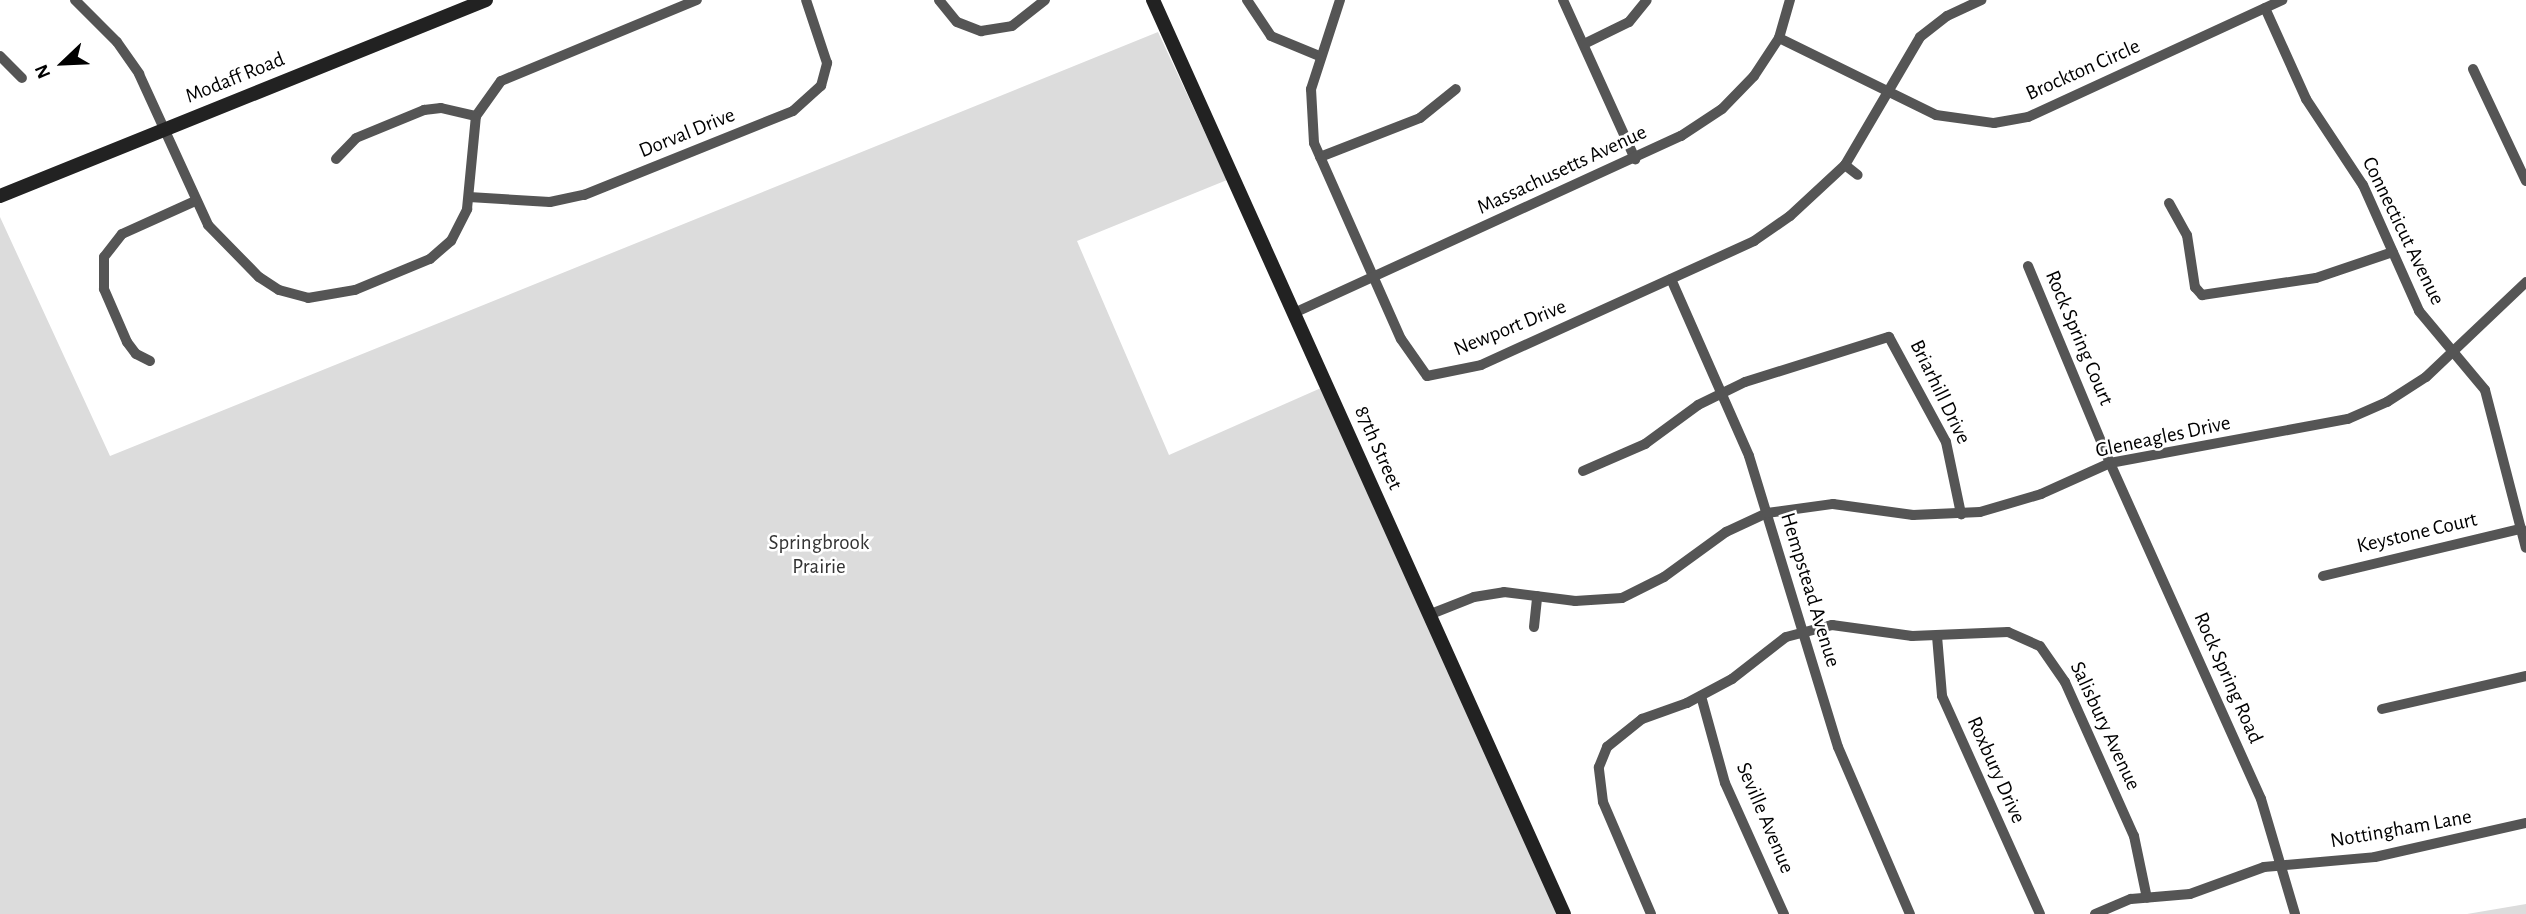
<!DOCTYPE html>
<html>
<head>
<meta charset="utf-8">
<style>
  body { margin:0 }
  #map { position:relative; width:2526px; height:914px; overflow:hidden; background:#fff; font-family:"Alegreya Sans",sans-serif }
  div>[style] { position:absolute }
  .green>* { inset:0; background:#dcdcdc }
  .street>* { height:10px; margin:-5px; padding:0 5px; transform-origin:5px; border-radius:5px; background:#555 }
  .secondary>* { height:14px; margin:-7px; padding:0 7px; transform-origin:7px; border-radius:7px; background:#222 }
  span { translate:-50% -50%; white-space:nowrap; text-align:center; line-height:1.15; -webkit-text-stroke:5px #fff; paint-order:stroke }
  .street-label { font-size:21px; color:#000 }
  .park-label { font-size:21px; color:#333 }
  .north { position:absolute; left:28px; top:28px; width:70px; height:70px; -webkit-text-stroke:5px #fff; paint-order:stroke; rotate:247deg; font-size:19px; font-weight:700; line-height:28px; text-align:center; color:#000 }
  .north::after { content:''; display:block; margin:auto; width:24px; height:32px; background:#000; clip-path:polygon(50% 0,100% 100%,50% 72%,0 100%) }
</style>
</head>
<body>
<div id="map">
  <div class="green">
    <div style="clip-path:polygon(1158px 32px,1227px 180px,1077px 241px,1169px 455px,1321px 388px,1558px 914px,0 914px,0 217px,110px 456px)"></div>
    <div style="clip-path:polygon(2526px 904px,2526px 914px,2467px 914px)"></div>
  </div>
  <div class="street">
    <div style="left:75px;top:0;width:59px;rotate:45deg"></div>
    <div style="left:117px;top:42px;width:39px;rotate:55deg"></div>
    <div style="left:139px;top:74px;width:166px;rotate:65.4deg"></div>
    <div style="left:208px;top:225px;width:73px;rotate:45.6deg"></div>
    <div style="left:259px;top:277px;width:24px;rotate:33deg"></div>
    <div style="left:279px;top:290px;width:30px;rotate:15deg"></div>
    <div style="left:308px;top:298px;width:48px;rotate:-9.7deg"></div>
    <div style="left:355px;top:290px;width:81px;rotate:-22.5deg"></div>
    <div style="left:430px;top:259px;width:28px;rotate:-41deg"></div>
    <div style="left:451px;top:241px;width:36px;rotate:-63deg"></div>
    <div style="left:467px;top:209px;width:93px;rotate:-84.5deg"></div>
    <div style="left:476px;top:116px;width:43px;rotate:-54.5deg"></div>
    <div style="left:501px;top:81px;width:212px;rotate:-22.5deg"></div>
    <div style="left:939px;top:0;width:28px;rotate:51deg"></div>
    <div style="left:957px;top:22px;width:26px;rotate:21deg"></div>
    <div style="left:981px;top:31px;width:31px;rotate:-9deg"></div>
    <div style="left:1012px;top:26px;width:42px;rotate:-38.2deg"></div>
    <div style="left:1247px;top:0;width:43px;rotate:56.3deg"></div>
    <div style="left:1271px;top:36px;width:52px;rotate:22.6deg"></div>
    <div style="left:1340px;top:0;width:94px;rotate:108deg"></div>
    <div style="left:1311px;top:89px;width:54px;rotate:86.8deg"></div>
    <div style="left:1314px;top:143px;width:214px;rotate:66.1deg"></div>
    <div style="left:1401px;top:339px;width:45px;rotate:54.9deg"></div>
    <div style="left:1427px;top:376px;width:55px;rotate:-11.5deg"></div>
    <div style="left:1481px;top:365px;width:300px;rotate:-24.4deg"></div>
    <div style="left:1754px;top:241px;width:44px;rotate:-34.8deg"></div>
    <div style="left:1790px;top:216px;width:75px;rotate:-42.8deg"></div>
    <div style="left:1845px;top:165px;width:148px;rotate:-59.6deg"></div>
    <div style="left:1920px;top:37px;width:34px;rotate:-38deg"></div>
    <div style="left:1947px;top:16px;width:38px;rotate:-25deg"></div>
    <div style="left:1563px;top:0;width:175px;rotate:65.6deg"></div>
    <div style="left:2265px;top:8px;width:100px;rotate:65.7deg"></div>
    <div style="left:2306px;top:99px;width:103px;rotate:56.5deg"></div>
    <div style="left:2363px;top:185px;width:138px;rotate:66deg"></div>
    <div style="left:2419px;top:311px;width:103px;rotate:50.1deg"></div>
    <div style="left:2485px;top:390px;width:163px;rotate:75.5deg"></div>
    <div style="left:1779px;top:38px;width:175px;rotate:26.1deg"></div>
    <div style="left:1936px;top:115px;width:59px;rotate:7.9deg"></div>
    <div style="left:1994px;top:123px;width:35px;rotate:-10deg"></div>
    <div style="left:2028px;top:117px;width:280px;rotate:-24.7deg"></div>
    <div style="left:1584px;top:44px;width:50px;rotate:-26.1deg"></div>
    <div style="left:1629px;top:22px;width:28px;rotate:-51deg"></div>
    <div style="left:0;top:56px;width:31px;rotate:45deg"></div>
    <div style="left:2473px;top:69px;width:124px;rotate:64.7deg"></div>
    <div style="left:1320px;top:157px;width:107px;rotate:-21.3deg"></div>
    <div style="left:1420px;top:118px;width:46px;rotate:-38.9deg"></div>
    <div style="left:336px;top:159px;width:29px;rotate:-46deg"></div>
    <div style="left:356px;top:138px;width:74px;rotate:-22.4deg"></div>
    <div style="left:424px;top:110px;width:17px;rotate:-7deg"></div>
    <div style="left:441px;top:108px;width:36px;rotate:13deg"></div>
    <div style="left:1845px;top:165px;width:16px;rotate:38deg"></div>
    <div style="left:469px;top:197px;width:81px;rotate:3.5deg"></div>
    <div style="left:550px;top:202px;width:35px;rotate:-12deg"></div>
    <div style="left:584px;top:195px;width:225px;rotate:-21.9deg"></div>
    <div style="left:793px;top:111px;width:38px;rotate:-42deg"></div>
    <div style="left:821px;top:86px;width:24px;rotate:-75deg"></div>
    <div style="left:827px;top:63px;width:66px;rotate:-108.4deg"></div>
    <div style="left:2169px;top:203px;width:37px;rotate:61deg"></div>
    <div style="left:2187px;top:235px;width:53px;rotate:81.3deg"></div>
    <div style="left:2195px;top:287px;width:11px;rotate:49deg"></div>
    <div style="left:2202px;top:295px;width:115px;rotate:-8.5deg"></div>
    <div style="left:2316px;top:278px;width:81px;rotate:-18.7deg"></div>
    <div style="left:2028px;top:266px;width:213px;rotate:67.4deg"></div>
    <div style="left:2110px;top:463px;width:368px;rotate:65.8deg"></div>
    <div style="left:2261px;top:799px;width:120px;rotate:73.5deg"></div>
    <div style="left:1671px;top:279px;width:193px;rotate:66.2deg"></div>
    <div style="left:1749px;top:456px;width:304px;rotate:73deg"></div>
    <div style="left:1838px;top:747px;width:182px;rotate:66.7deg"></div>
    <div style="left:1294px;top:313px;width:426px;rotate:-24.6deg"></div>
    <div style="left:1681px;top:136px;width:49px;rotate:-33.4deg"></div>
    <div style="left:1722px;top:109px;width:46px;rotate:-45.9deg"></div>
    <div style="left:1754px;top:76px;width:45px;rotate:-56.7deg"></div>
    <div style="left:1779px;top:38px;width:40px;rotate:-74deg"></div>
    <div style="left:150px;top:361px;width:16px;rotate:-153deg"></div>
    <div style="left:136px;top:354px;width:15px;rotate:-127deg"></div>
    <div style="left:127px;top:342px;width:58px;rotate:-113.5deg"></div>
    <div style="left:104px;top:289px;width:32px;rotate:-90deg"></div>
    <div style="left:104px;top:257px;width:29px;rotate:-52deg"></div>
    <div style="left:122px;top:234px;width:80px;rotate:-24.3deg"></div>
    <div style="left:1583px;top:471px;width:68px;rotate:-23.5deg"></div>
    <div style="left:1645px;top:444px;width:66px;rotate:-36.3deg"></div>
    <div style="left:1698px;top:405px;width:52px;rotate:-26.1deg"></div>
    <div style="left:1745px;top:382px;width:151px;rotate:-17.4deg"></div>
    <div style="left:1889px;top:337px;width:119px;rotate:61.5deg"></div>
    <div style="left:1946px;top:442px;width:74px;rotate:78.2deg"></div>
    <div style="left:2323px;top:576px;width:204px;rotate:-13.4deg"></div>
    <div style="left:1431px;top:614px;width:46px;rotate:-21.6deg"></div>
    <div style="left:1474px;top:597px;width:30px;rotate:-9deg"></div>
    <div style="left:1504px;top:592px;width:72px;rotate:7.2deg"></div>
    <div style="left:1575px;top:601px;width:47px;rotate:-3.7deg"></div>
    <div style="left:1622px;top:598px;width:47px;rotate:-26.6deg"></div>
    <div style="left:1664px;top:577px;width:77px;rotate:-36deg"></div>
    <div style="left:1726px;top:532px;width:45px;rotate:-24.9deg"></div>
    <div style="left:1767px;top:513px;width:67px;rotate:-7.8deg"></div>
    <div style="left:1833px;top:504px;width:81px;rotate:7.8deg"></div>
    <div style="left:1913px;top:515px;width:67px;rotate:-2.6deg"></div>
    <div style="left:1980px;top:512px;width:64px;rotate:-16.4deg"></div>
    <div style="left:2041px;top:494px;width:76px;rotate:-24.2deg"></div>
    <div style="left:2110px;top:463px;width:242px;rotate:-10.5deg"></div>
    <div style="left:2348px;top:419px;width:43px;rotate:-23.6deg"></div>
    <div style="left:2387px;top:402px;width:46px;rotate:-32.7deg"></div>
    <div style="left:2426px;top:377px;width:138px;rotate:-43.5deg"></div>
    <div style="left:1534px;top:627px;width:31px;rotate:-84deg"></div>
    <div style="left:1937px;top:636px;width:60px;rotate:85.2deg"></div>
    <div style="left:1942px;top:696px;width:239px;rotate:65.8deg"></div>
    <div style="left:1701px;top:696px;width:90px;rotate:74.6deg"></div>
    <div style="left:1725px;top:783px;width:144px;rotate:65.8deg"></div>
    <div style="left:2382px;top:709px;width:148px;rotate:-12.9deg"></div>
    <div style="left:1651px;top:914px;width:122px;rotate:-113.2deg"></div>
    <div style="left:1603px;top:802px;width:35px;rotate:-97deg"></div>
    <div style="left:1599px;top:767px;width:22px;rotate:-68deg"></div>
    <div style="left:1607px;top:747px;width:45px;rotate:-38.7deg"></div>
    <div style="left:1642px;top:719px;width:48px;rotate:-19.6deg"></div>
    <div style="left:1687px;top:703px;width:51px;rotate:-28.1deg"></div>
    <div style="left:1732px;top:679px;width:68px;rotate:-37.9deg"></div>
    <div style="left:1786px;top:637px;width:48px;rotate:-14.6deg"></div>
    <div style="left:1832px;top:625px;width:81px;rotate:7.8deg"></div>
    <div style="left:1912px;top:636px;width:96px;rotate:-2.4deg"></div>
    <div style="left:2008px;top:632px;width:35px;rotate:24deg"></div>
    <div style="left:2040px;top:646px;width:44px;rotate:55.2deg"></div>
    <div style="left:2065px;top:682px;width:169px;rotate:65.9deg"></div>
    <div style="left:2134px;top:836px;width:63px;rotate:78.2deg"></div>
    <div style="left:2095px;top:914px;width:39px;rotate:-23deg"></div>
    <div style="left:2131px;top:899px;width:59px;rotate:-4.8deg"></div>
    <div style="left:2190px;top:894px;width:79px;rotate:-20deg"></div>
    <div style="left:2264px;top:867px;width:111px;rotate:-5.1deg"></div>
    <div style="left:2375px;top:857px;width:155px;rotate:-12.7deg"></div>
  </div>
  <div class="secondary">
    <div style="left:1153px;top:0;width:1002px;rotate:65.79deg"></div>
    <div style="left:0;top:196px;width:524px;rotate:-21.96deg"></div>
  </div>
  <div class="street-label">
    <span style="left:2083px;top:70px;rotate:-24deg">Brockton Circle</span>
    <span style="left:235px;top:78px;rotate:-22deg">Modaff Road</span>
    <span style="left:687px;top:133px;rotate:-22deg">Dorval Drive</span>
    <span style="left:1562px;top:170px;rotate:-25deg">Massachusetts Avenue</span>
    <span style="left:2403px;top:231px;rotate:64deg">Connecticut Avenue</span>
    <span style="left:1510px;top:328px;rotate:-22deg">Newport Drive</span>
    <span style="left:2079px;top:338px;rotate:67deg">Rock Spring Court</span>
    <span style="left:1940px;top:392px;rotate:64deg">Briarhill Drive</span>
    <span style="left:2163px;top:437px;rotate:-12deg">Gleneagles Drive</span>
    <span style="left:1378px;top:448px;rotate:66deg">87th Street</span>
    <span style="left:2417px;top:533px;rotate:-13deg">Keystone Court</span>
    <span style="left:1810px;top:590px;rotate:73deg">Hempstead Avenue</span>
    <span style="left:2228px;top:678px;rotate:66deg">Rock Spring Road</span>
    <span style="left:2105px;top:726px;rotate:65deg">Salisbury Avenue</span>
    <span style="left:1996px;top:770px;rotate:66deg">Roxbury Drive</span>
    <span style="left:1765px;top:818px;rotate:67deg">Seville Avenue</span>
    <span style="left:2401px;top:829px;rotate:-10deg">Nottingham Lane</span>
  </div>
  <div class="park-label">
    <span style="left:819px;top:555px">Springbrook<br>Prairie</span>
  </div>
  <div class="north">N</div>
</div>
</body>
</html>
